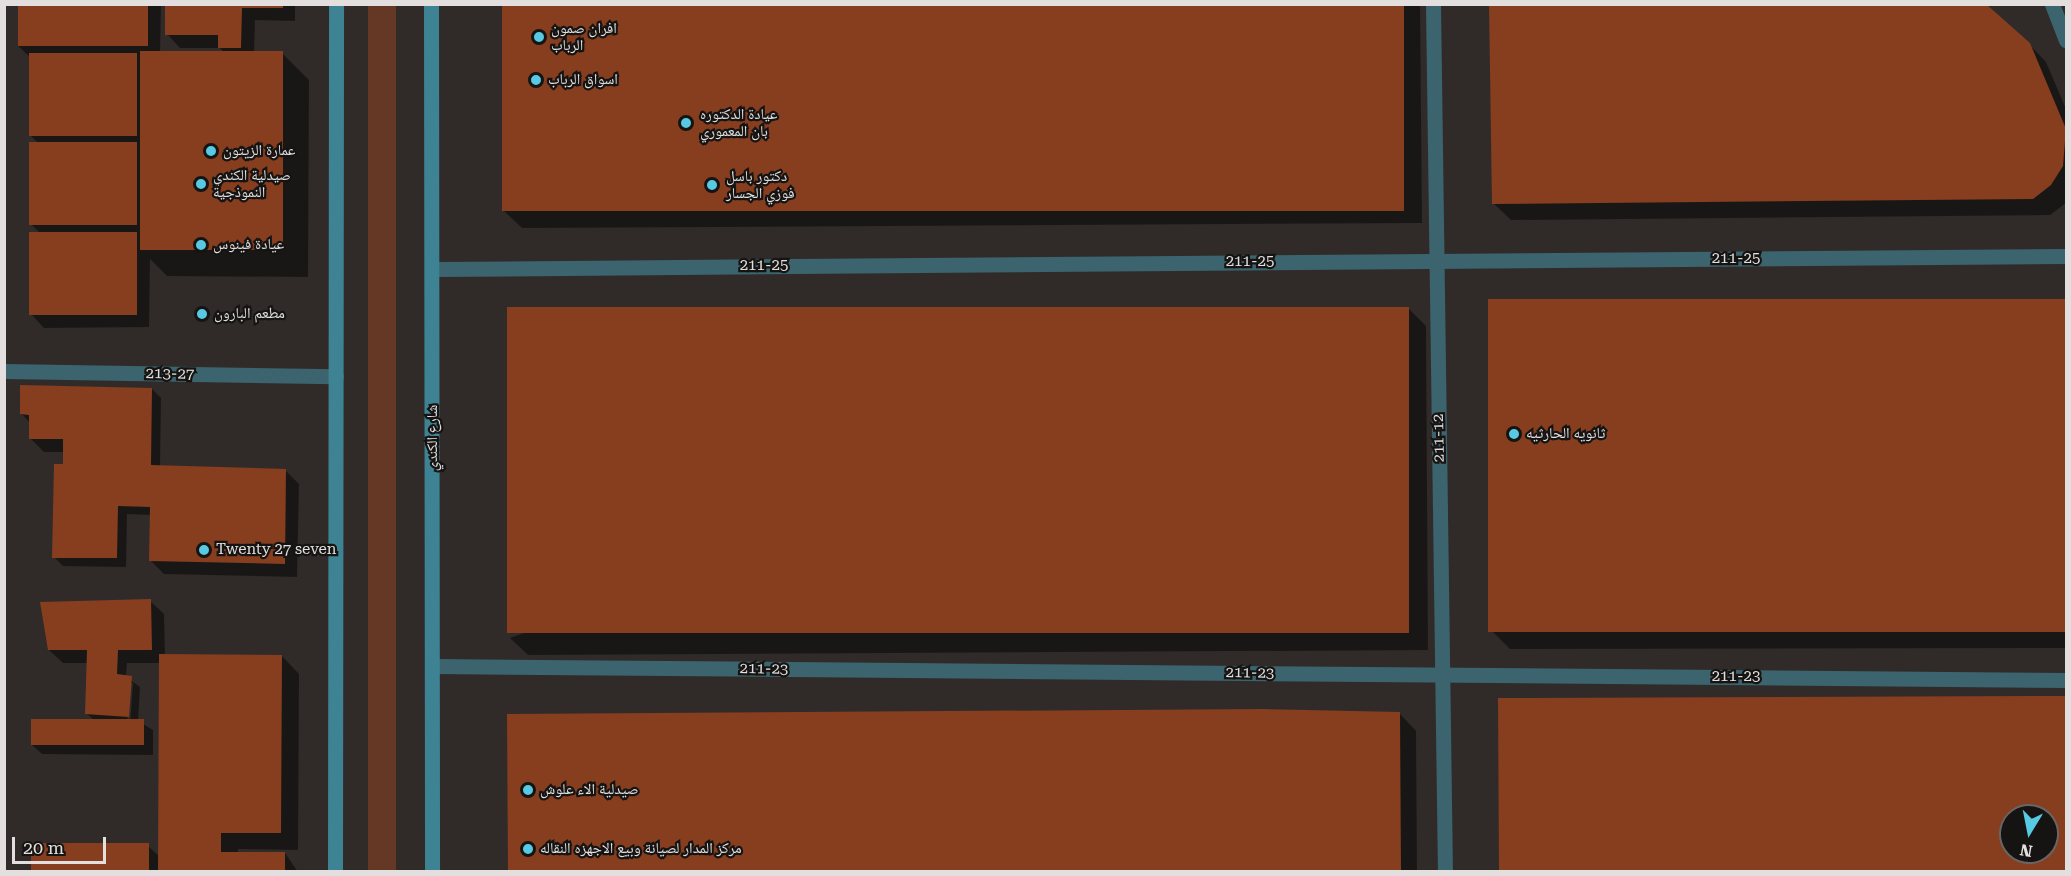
<!DOCTYPE html>
<html>
<head>
<meta charset="utf-8">
<style>
  body { margin:0 }
  #map { position:relative; width:2071px; height:876px; overflow:hidden; background:#302b29; font-family:"Roboto Serif","Noto Naskh Arabic",serif }
  div>[style] { position:absolute }
  .green>* { inset:0; background:#653825; transform-origin:0 0 }
  .shadow>* { inset:0; background:#0007 }
  .building>* { inset:0; background:#863e1f; transform-origin:0 0 }
  .street>* { height:15px; margin:-7.5px; padding:0 7.5px; transform-origin:7.5px; border-radius:7.5px; background:#3b646e }
  .secondary>* { height:15px; margin:-7.5px; padding:0 7.5px; transform-origin:7.5px; border-radius:7.5px; background:#3e8393 }
  .dots>* { width:16px; height:16px; translate:-50% -50%; box-sizing:border-box; border:3px solid #161413; border-radius:50% }
  span { translate:-50% -50%; white-space:nowrap; text-align:center; line-height:1.15; -webkit-text-stroke:4.5px #161413; paint-order:stroke }
  .poi-label { font-size:15px; color:#e2dfde }
  .left { translate:0 -50%; text-align:left }
  .street-label { font-size:15px; color:#e2dfde }
  .frame { position:absolute; inset:0; border:6px solid #e2dfde; pointer-events:none }
  .north { position:absolute; left:1999px; top:804px; width:60px; height:60px; box-sizing:border-box; background:#161413; border:2px solid #686564; border-radius:50%; rotate:190deg; font-size:16px; font-weight:700; line-height:24px; text-align:center; color:#e2dfde }
  .north::after { content:''; display:block; margin:auto; width:21px; height:27px; background:#57c9e2; clip-path:polygon(50% 0,100% 100%,50% 72%,0 100%) }
  .scale { position:absolute; left:12px; top:837px; width:94px; height:27px; box-sizing:border-box; border:3px solid #e2dfde; border-top:0; padding-left:8px; font-size:18px; line-height:21px; white-space:nowrap; color:#e2dfde; -webkit-text-stroke:4px #161413; paint-order:stroke }
</style>
</head>
<body>
<div id="map">
  <div class="green">
    <div style="left:368px;top:5px;width:28px;height:866px"></div>
  </div>
  <div class="shadow">
    <div style="clip-path:polygon(19px 4px,161px 4px,160px 53px,225px 53px,220px 48px,180px 48px,167px 34px,167px 4px,295px 4px,295px 21px,255px 20px,254px 53px,282px 53px,309px 80px,308px 277px,167px 276px,150px 259px,149px 327px,44px 328px,31px 314px,40px 233px,31px 224px,39px 144px,31px 136px,31px 58px,18px 46px)"></div>
    <div style="clip-path:polygon(503px 4px,1420px 4px,1422px 223px,522px 228px,504px 211px)"></div>
    <div style="clip-path:polygon(2029px 44px,2046px 62px,2066px 109px,2066px 203px,2050px 215px,1511px 220px,1493px 203px)"></div>
    <div style="clip-path:polygon(2066px 300px,2066px 648px,1510px 649px,1493px 632px,1490px 302px)"></div>
    <div style="clip-path:polygon(1408px 308px,1426px 326px,1428px 650px,528px 655px,510px 638px)"></div>
    <div style="clip-path:polygon(152px 389px,161px 398px,160px 467px,285px 470px,299px 484px,297px 577px,164px 574px,151px 561px,152px 515px,127px 514px,126px 567px,63px 566px,54px 557px,66px 466px,64px 452px,44px 452px,30px 438px,30px 423px,21px 413px)"></div>
    <div style="clip-path:polygon(evenodd,150px 601px,164px 614px,165px 656px,282px 656px,299px 674px,298px 850px,238px 849px,238px 853px,285px 853px,298px 872px,32px 872px,148px 846px,160px 857px,161px 663px,127px 663px,126px 677px,140px 687px,138px 721px,153px 730px,153px 755px,42px 754px,32px 745px,94px 720px,86px 713px,88px 663px,63px 663px,49px 650px,150px 601px,130px 683px,133px 683px,130px 725px,127px 725px,130px 683px)"></div>
    <div style="clip-path:polygon(evenodd,2066px 697px,2066px 872px,1500px 872px,1499px 699px,2066px 697px,2011px 816px,2047px 816px,2047px 852px,2011px 852px,2011px 816px)"></div>
    <div style="clip-path:polygon(1399px 713px,1416px 731px,1417px 872px,509px 872px)"></div>
  </div>
  <div class="building">
    <div style="left:18px;top:4px;width:130px;height:42px"></div>
    <div style="clip-path:polygon(165px 4px,283px 4px,283px 8px,242px 8px,241px 48px,218px 48px,218px 35px,165px 35px)"></div>
    <div style="left:502px;top:4px;width:902px;height:207px"></div>
    <div style="clip-path:polygon(1489px 4px,1986px 4px,2030px 43px,2066px 129px,2063px 166px,2051px 185px,2033px 199px,1492px 204px)"></div>
    <div style="left:140px;top:51px;width:143px;height:199px"></div>
    <div style="left:29px;top:53px;width:108px;height:83px"></div>
    <div style="left:29px;top:142px;width:108px;height:83px"></div>
    <div style="left:29px;top:232px;width:108px;height:83px"></div>
    <div style="left:2066px;top:299px;width:333px;height:578px;rotate:90deg"></div>
    <div style="left:1409px;top:307px;width:326px;height:902px;rotate:90deg"></div>
    <div style="clip-path:polygon(20px 385px,152px 388px,151px 465px,286px 469px,285px 564px,149px 561px,150px 507px,118px 506px,117px 558px,52px 558px,54px 464px,63px 464px,63px 439px,29px 439px,29px 415px,20px 414px)"></div>
    <div style="clip-path:polygon(151px 599px,152px 650px,118px 650px,117px 674px,132px 676px,129px 717px,85px 714px,87px 650px,48px 650px,40px 602px)"></div>
    <div style="clip-path:polygon(159px 654px,282px 655px,281px 833px,221px 833px,221px 852px,285px 852px,285px 872px,158px 872px)"></div>
    <div style="clip-path:polygon(evenodd,2066px 696px,2066px 872px,1499px 872px,1498px 698px,2066px 696px,2011px 816px,2047px 816px,2047px 852px,2011px 852px,2011px 816px)"></div>
    <div style="clip-path:polygon(1264px 709px,1400px 712px,1401px 872px,508px 872px,507px 714px)"></div>
    <div style="left:31px;top:719px;width:113px;height:26px"></div>
    <div style="left:31px;top:843px;width:118px;height:29px"></div>
  </div>
  <div class="street">
    <div style="left:1433px;top:4px;width:868px;rotate:89.21deg"></div>
    <div style="left:2052px;top:4px;width:39px;rotate:69deg"></div>
    <div style="left:433px;top:269px;width:1633px;rotate:-0.46deg"></div>
    <div style="left:4px;top:371px;width:332px;rotate:0.9deg"></div>
    <div style="left:434px;top:666px;width:1632px;rotate:0.49deg"></div>
  </div>
  <div class="secondary">
    <div style="left:431px;top:4px;width:868px;rotate:89.93deg"></div>
    <div style="left:335px;top:872px;width:868px;rotate:-89.93deg"></div>
  </div>
  <div class="dots">
    <div style="left:539px;top:37px;background:#57c9e2"></div>
    <div style="left:536px;top:80px;background:#57c9e2"></div>
    <div style="left:686px;top:123px;background:#57c9e2"></div>
    <div style="left:211px;top:151px;background:#57c9e2"></div>
    <div style="left:201px;top:184px;background:#57c9e2"></div>
    <div style="left:712px;top:185px;background:#57c9e2"></div>
    <div style="left:201px;top:245px;background:#57c9e2"></div>
    <div style="left:202px;top:314px;background:#57c9e2"></div>
    <div style="left:1514px;top:434px;background:#57c9e2"></div>
    <div style="left:204px;top:550px;background:#57c9e2"></div>
    <div style="left:528px;top:790px;background:#57c9e2"></div>
    <div style="left:528px;top:849px;background:#57c9e2"></div>
  </div>
  <div class="poi-label">
    <span class="left" style="left:551px;top:37px">افران صمون<br>الرباب</span>
    <span class="left" style="left:548px;top:80px">اسواق الرباب</span>
    <span class="left" style="left:700px;top:123px">عيادة الدكتوره<br>بان المعموري</span>
    <span class="left" style="left:223px;top:151px">عمارة الزيتون</span>
    <span class="left" style="left:213px;top:184px">صيدلية الكندي<br>النموذجية</span>
    <span class="left" style="left:726px;top:185px">دكتور باسل<br>فوزي الجسار</span>
    <span class="left" style="left:213px;top:245px">عيادة فينوس</span>
    <span class="left" style="left:214px;top:314px">مطعم البارون</span>
    <span class="left" style="left:1526px;top:434px">ثانويه الحارثيه</span>
    <span class="left" style="left:216px;top:550px">Twenty 27 seven</span>
    <span class="left" style="left:540px;top:790px">صيدلية الاء علوش</span>
    <span class="left" style="left:540px;top:849px">مركز المدار لصيانة وبيع الاجهزه النقاله</span>
  </div>
  <div class="street-label">
    <span style="left:1736px;top:259px">211-25</span>
    <span style="left:1250px;top:262px">211-25</span>
    <span style="left:764px;top:266px">211-25</span>
    <span style="left:170px;top:374px;rotate:1deg">213-27</span>
    <span style="left:433px;top:438px;rotate:-90deg">شارع الكندي</span>
    <span style="left:1439px;top:438px;rotate:-91deg">211-12</span>
    <span style="left:764px;top:669px;rotate:1deg">211-23</span>
    <span style="left:1250px;top:673px;rotate:1deg">211-23</span>
    <span style="left:1736px;top:677px">211-23</span>
  </div>
  <div class="frame"></div>
  <div class="north">N</div>
  <div class="scale">20 m</div>
</div>
</body>
</html>
